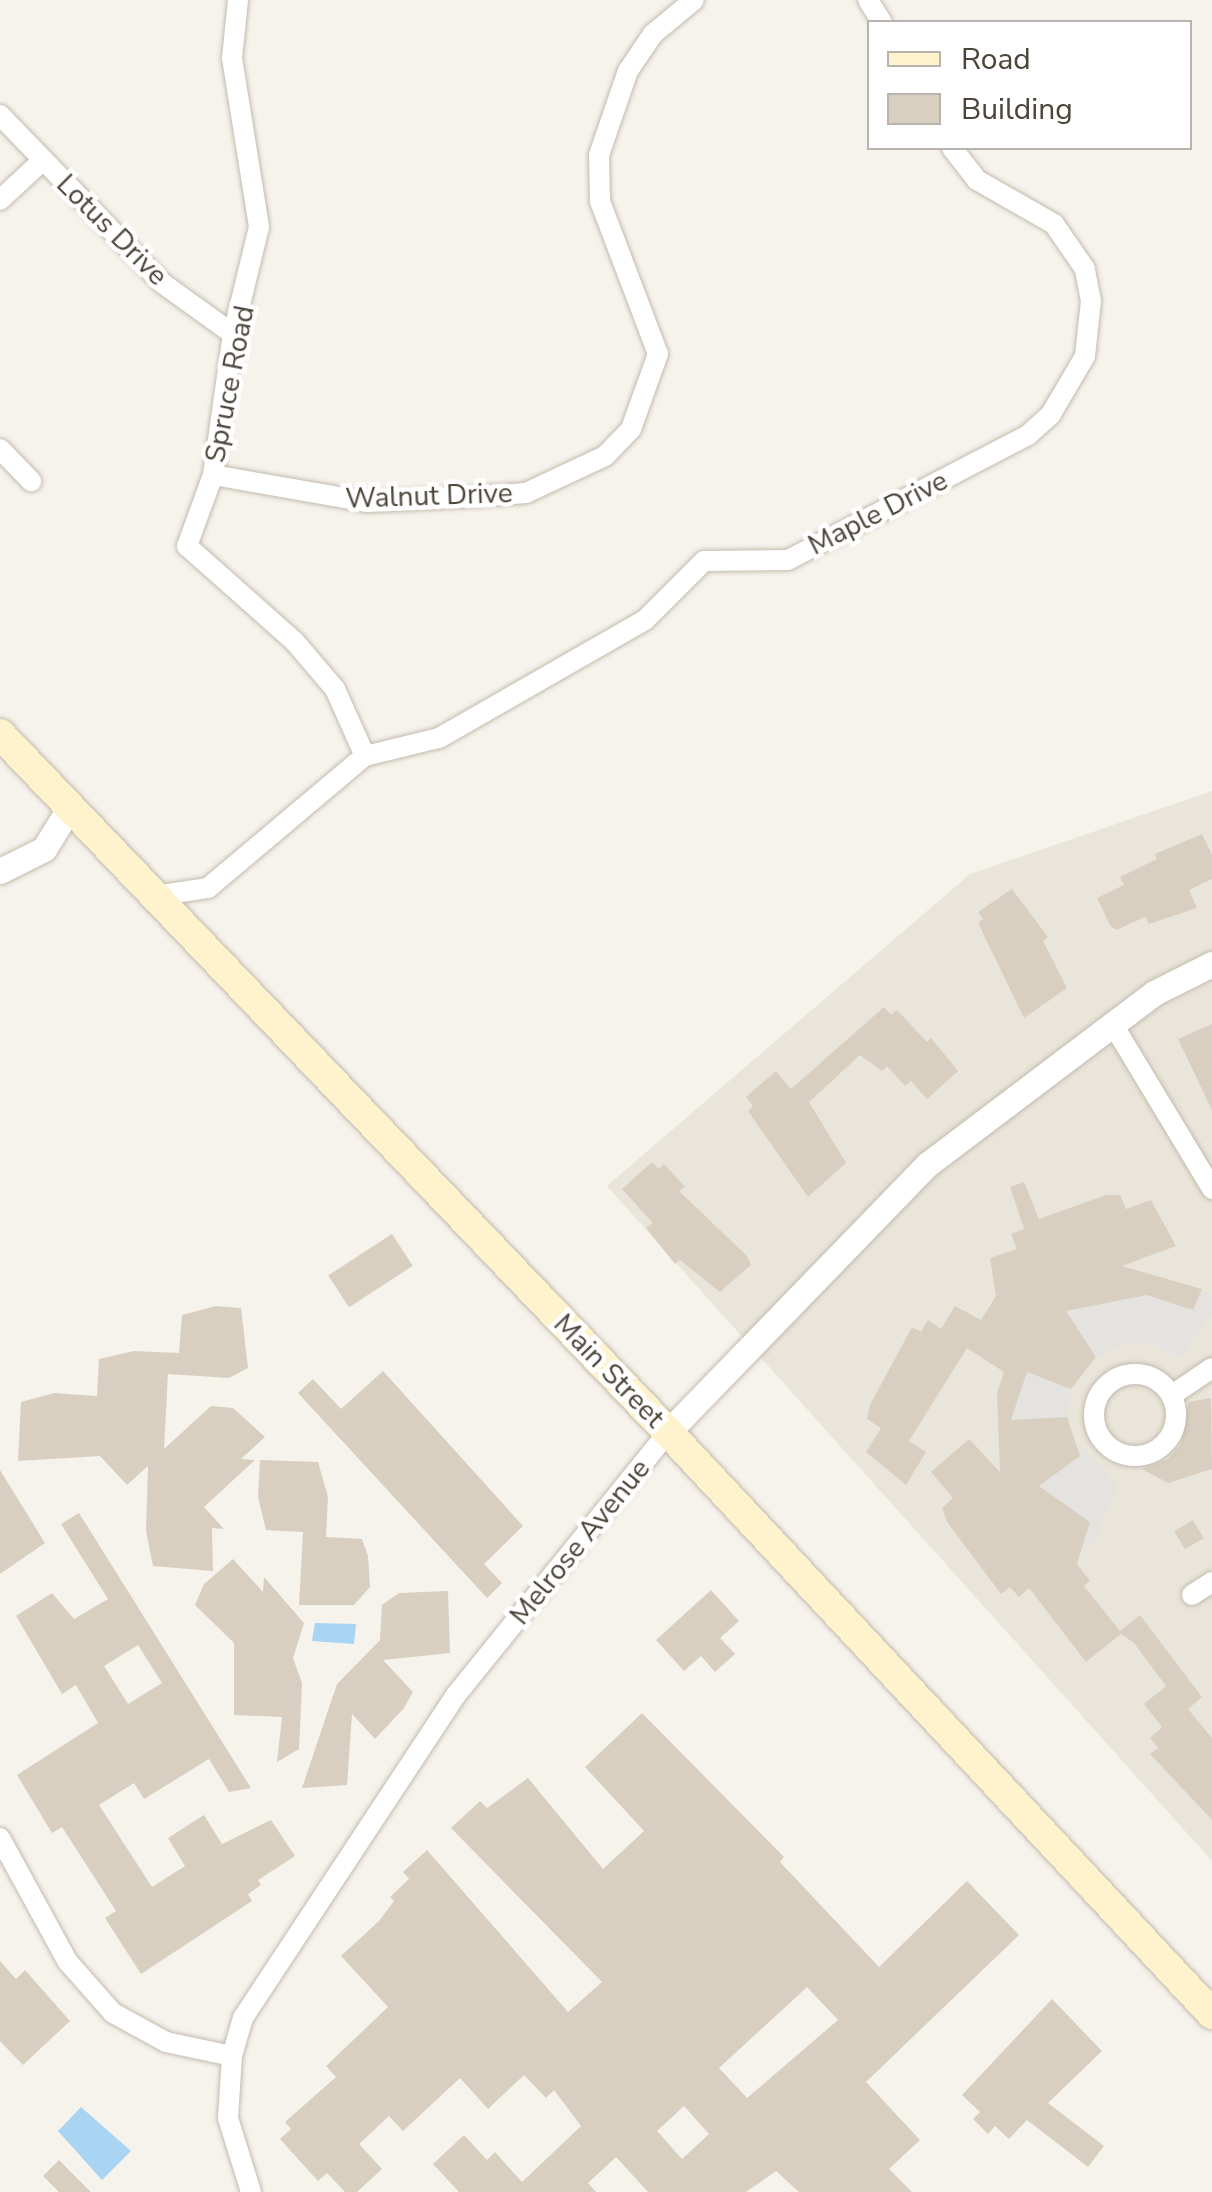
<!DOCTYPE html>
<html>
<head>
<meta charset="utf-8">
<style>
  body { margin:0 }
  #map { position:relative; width:1212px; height:2192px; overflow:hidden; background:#f6f3ec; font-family:"Nunito Sans",sans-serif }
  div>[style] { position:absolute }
  .residential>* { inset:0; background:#eae5da }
  .parking>* { inset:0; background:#e5e3e0 }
  .water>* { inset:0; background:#a9d4f2 }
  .building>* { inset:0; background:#d8cfc1; transform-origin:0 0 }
  .roads { filter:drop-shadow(0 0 2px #c2bbae) drop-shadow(0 0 2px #c2bbae) }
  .minor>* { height:20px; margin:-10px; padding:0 10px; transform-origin:10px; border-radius:10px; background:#fff }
  .minor>.ring { margin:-10px; padding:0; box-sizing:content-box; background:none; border:20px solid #fff; border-radius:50% }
  .tertiary>* { height:25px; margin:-12.5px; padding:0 12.5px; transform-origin:12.5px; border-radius:12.5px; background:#fff }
  .secondary>* { height:30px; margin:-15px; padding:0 15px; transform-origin:15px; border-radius:15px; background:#fff3cd }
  span { translate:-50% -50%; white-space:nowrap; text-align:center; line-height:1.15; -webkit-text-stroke:9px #fff; paint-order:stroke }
  .street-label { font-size:28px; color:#4b4439 }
  .legend { position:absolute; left:867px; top:20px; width:325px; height:130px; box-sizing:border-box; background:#fff; border:2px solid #b7b4b0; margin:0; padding:12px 18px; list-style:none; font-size:30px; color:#4b4439 }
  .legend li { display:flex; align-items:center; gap:20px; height:50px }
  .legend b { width:50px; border:2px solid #b7b4b0 }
</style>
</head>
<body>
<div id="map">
  <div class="residential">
    <div style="clip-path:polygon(1212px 791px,1212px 1861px,607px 1186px,970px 874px)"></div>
  </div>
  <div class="parking">
    <div style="clip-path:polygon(1141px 1273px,1203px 1290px,1212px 1296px,1212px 1314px,1180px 1358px,1155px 1345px,1126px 1343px,1087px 1363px,1072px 1387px,1068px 1414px,1074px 1441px,1118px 1486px,1093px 1544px,1078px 1541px,1000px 1446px,999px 1383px,1027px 1325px)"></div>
  </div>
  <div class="water">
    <div style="clip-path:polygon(315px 1623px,356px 1624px,354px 1644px,312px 1641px)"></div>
    <div style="clip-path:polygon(81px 2107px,131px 2151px,102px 2180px,58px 2131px)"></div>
  </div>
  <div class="building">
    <div style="clip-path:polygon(1202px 834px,1212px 855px,1212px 879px,1189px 890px,1197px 908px,1149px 924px,1145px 917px,1116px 930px,1110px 925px,1097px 898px,1124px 885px,1120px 877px,1157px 859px,1155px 854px)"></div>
    <div style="clip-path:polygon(1012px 889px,1048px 937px,1043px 941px,1067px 988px,1024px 1018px,978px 923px,983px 919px,978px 912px)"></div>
    <div style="clip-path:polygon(884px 1007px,891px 1015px,897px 1010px,927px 1042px,931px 1038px,958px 1071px,927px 1099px,911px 1081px,905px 1086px,887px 1066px,882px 1071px,860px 1055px,809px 1102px,846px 1163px,808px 1197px,748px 1111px,753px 1106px,746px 1097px,776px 1071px,791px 1089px)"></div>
    <div style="clip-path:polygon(1212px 1024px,1212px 1110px,1178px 1039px)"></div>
    <div style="clip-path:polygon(652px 1162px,659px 1169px,664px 1164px,685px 1187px,679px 1191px,747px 1256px,751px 1265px,720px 1292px,680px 1260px,675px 1264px,646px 1228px,653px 1223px,622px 1189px)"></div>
    <div style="clip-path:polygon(1024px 1182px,1039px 1219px,1106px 1195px,1120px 1195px,1126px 1209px,1151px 1200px,1176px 1246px,1122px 1266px,1202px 1289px,1193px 1310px,1147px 1295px,1066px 1311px,1096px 1357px,1071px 1389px,1027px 1372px,1011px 1420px,1067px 1417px,1080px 1456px,1039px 1486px,1090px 1522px,1077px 1564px,1090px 1581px,1084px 1586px,1120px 1631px,1140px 1615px,1202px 1697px,1188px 1709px,1212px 1738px,1212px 1820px,1150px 1754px,1158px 1748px,1150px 1738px,1162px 1727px,1144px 1704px,1166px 1686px,1134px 1643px,1121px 1634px,1086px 1662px,1029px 1588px,1019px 1597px,1010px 1587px,1001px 1594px,947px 1522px,942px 1508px,953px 1498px,931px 1472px,969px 1439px,1000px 1472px,997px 1393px,1004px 1372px,967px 1348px,909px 1441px,926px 1452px,906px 1485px,866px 1452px,881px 1428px,867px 1419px,870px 1405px,912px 1327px,921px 1332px,928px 1320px,941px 1329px,955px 1306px,981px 1320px,996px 1296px,990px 1258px,1017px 1249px,1011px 1234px,1024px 1229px,1010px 1187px)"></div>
    <div style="left:392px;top:1234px;width:38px;height:76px;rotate:57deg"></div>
    <div style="clip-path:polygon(216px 1306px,241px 1308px,248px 1368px,229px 1378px,168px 1374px,164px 1449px,211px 1406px,233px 1408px,265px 1437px,241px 1459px,255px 1460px,204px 1507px,224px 1529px,212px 1528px,213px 1571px,153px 1566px,146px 1531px,148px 1466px,127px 1485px,100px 1456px,18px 1461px,21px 1402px,54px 1393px,97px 1396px,99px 1359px,134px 1351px,179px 1353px,182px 1315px)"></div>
    <div style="clip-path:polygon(383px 1371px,523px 1526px,484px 1564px,502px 1583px,487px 1598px,298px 1393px,313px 1379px,341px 1409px)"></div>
    <div style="clip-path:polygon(1211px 1398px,1212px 1469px,1168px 1483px,1142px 1469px,1168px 1459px,1181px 1444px,1189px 1402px)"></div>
    <div style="clip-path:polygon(260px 1460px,318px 1462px,328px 1497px,326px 1537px,362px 1539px,368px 1556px,370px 1587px,354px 1605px,299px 1605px,303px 1532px,266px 1530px,258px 1497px)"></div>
    <div style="clip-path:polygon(0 1470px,45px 1543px,0 1574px)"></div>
    <div style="clip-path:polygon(evenodd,79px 1513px,251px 1788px,229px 1792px,209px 1759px,144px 1799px,134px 1783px,99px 1805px,152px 1887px,185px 1866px,168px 1838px,204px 1815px,222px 1844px,271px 1820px,295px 1856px,258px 1880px,261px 1885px,248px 1894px,252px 1901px,141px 1974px,105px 1918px,116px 1911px,62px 1827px,52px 1833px,17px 1775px,98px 1723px,76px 1685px,62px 1694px,16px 1616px,52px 1593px,74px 1619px,108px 1599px,61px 1524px,79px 1513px,138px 1645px,162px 1683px,128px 1704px,104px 1666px,138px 1645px)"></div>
    <div style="left:1193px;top:1520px;width:21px;height:22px;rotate:59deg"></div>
    <div style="clip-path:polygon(233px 1559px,263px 1592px,264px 1577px,304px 1623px,293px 1658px,302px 1683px,299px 1749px,277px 1762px,282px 1717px,234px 1715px,234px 1643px,195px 1605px,204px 1584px)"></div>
    <div style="clip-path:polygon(711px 1590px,739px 1621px,720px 1638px,735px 1654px,715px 1672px,701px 1656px,684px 1671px,656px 1640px)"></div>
    <div style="clip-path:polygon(448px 1591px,450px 1653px,383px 1660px,413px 1692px,404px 1708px,375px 1739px,352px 1714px,347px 1785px,302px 1788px,337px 1684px,380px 1640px,382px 1605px,399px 1593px)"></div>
    <div style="clip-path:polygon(evenodd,642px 1713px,784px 1857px,780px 1862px,879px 1967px,967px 1881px,1019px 1935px,866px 2082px,920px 2140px,889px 2169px,912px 2192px,799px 2192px,776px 2171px,746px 2192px,648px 2192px,616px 2157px,588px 2183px,596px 2192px,459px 2192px,433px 2164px,464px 2135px,487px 2160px,495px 2152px,522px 2182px,581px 2126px,554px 2090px,546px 2098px,524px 2075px,488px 2109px,460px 2078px,403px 2131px,389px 2116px,359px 2144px,382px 2169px,357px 2192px,345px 2192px,327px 2173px,318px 2181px,280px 2139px,291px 2129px,285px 2122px,336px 2077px,326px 2066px,388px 2007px,341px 1956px,379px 1921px,394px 1901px,390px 1897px,409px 1879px,403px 1872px,427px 1850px,568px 2012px,602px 1982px,451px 1828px,480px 1801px,487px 1808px,528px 1778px,603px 1869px,644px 1831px,585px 1767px,642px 1713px,807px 1987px,838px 2020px,747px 2098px,719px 2068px,807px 1987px,642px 1713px,684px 2106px,709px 2134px,682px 2159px,657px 2131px,684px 2106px)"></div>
    <div style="clip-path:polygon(0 1961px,16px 1979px,25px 1970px,70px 2021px,23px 2065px,0 2041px)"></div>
    <div style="clip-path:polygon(1052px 1999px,1102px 2051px,1048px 2103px,1104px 2146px,1088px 2167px,1027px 2120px,1009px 2139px,995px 2126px,988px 2134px,973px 2119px,980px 2112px,962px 2095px)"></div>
    <div style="clip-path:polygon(59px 2160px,91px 2192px,59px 2192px,43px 2176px)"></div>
  </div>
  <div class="roads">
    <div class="minor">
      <div style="left:238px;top:0;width:58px;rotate:95.9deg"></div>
      <div style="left:232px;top:58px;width:171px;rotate:80.9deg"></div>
      <div style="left:259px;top:227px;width:110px;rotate:103.7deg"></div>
      <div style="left:233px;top:334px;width:142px;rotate:98.1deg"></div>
      <div style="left:213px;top:475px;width:76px;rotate:110.1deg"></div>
      <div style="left:187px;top:546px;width:144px;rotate:41.6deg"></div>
      <div style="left:295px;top:642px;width:62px;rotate:49.6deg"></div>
      <div style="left:335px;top:689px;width:73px;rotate:65.9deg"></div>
      <div style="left:868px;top:0;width:26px;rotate:58deg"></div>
      <div style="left:0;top:115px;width:233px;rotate:46deg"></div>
      <div style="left:162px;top:283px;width:87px;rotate:35.7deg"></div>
      <div style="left:0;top:200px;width:59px;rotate:-42.9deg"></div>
      <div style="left:0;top:449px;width:45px;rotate:45.9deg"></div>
      <div style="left:213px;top:475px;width:156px;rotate:9.9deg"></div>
      <div style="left:367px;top:502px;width:105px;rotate:-2.7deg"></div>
      <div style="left:472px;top:497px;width:54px;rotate:-4.2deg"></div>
      <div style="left:526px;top:493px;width:87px;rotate:-25.1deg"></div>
      <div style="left:605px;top:456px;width:37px;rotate:-46deg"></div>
      <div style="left:631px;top:429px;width:80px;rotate:-70.2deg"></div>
      <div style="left:658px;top:354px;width:164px;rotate:-110.8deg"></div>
      <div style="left:600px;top:201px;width:46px;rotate:-91.2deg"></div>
      <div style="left:599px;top:155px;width:89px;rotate:-71deg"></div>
      <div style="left:628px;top:71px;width:45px;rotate:-56deg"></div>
      <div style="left:653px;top:34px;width:53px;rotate:-39.7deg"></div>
      <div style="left:155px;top:896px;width:54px;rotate:-8.6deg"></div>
      <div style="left:208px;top:888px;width:205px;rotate:-40.1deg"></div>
      <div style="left:365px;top:756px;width:76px;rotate:-13.7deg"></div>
      <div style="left:439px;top:738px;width:237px;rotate:-29.8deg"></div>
      <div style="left:645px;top:620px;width:83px;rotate:-45deg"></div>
      <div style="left:704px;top:561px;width:84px;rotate:-0.7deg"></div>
      <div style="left:788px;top:560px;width:271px;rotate:-27.5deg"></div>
      <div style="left:1028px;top:435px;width:31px;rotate:-42deg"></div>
      <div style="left:1051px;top:414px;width:67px;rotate:-59.6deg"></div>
      <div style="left:1085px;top:356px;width:55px;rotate:-83.8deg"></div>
      <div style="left:1091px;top:301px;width:33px;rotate:-101deg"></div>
      <div style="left:1085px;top:269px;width:55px;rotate:-124.6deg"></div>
      <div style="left:1054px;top:224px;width:89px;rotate:-150.3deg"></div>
      <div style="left:977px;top:180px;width:41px;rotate:-128deg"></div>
      <div style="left:1112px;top:1023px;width:194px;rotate:58.9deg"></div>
      <div class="ring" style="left:1094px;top:1374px;width:62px;height:62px"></div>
      <div style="left:1172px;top:1395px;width:48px;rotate:-34deg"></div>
      <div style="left:1192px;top:1595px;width:24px;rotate:-33deg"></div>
      <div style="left:0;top:1838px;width:141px;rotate:61.3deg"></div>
      <div style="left:68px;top:1962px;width:68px;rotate:48.6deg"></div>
      <div style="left:113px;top:2013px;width:60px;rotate:28.7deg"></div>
      <div style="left:166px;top:2042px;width:67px;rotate:12deg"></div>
      <div style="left:251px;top:2192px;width:77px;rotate:-107.3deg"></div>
      <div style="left:228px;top:2118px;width:62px;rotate:-86.3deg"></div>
      <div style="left:232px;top:2056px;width:40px;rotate:-74deg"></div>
      <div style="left:243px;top:2018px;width:387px;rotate:-56.6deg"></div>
      <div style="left:456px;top:1695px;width:338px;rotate:-51.1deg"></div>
    </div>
    <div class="tertiary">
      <div style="left:0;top:871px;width:49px;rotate:-26.6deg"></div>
      <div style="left:44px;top:849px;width:49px;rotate:-58.2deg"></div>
      <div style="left:668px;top:1432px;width:373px;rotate:-45.9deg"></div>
      <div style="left:928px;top:1164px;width:283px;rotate:-37.1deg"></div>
      <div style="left:1154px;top:993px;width:65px;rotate:-26.6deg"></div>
    </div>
    <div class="secondary">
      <div style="left:0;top:734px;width:966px;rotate:46.26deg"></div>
      <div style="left:668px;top:1432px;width:797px;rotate:46.93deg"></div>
    </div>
  </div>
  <div class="street-label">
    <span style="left:112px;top:230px;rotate:45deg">Lotus Drive</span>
    <span style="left:230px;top:384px;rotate:-79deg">Spruce Road</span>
    <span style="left:429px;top:496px;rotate:-2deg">Walnut Drive</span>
    <span style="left:878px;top:513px;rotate:-27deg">Maple Drive</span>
    <span style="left:609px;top:1371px;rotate:46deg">Main Street</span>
    <span style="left:580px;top:1542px;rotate:-51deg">Melrose Avenue</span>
  </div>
  <ul class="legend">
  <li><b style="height:12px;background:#fff3cd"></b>Road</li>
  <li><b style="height:28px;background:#d8cfc1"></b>Building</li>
  </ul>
</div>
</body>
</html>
